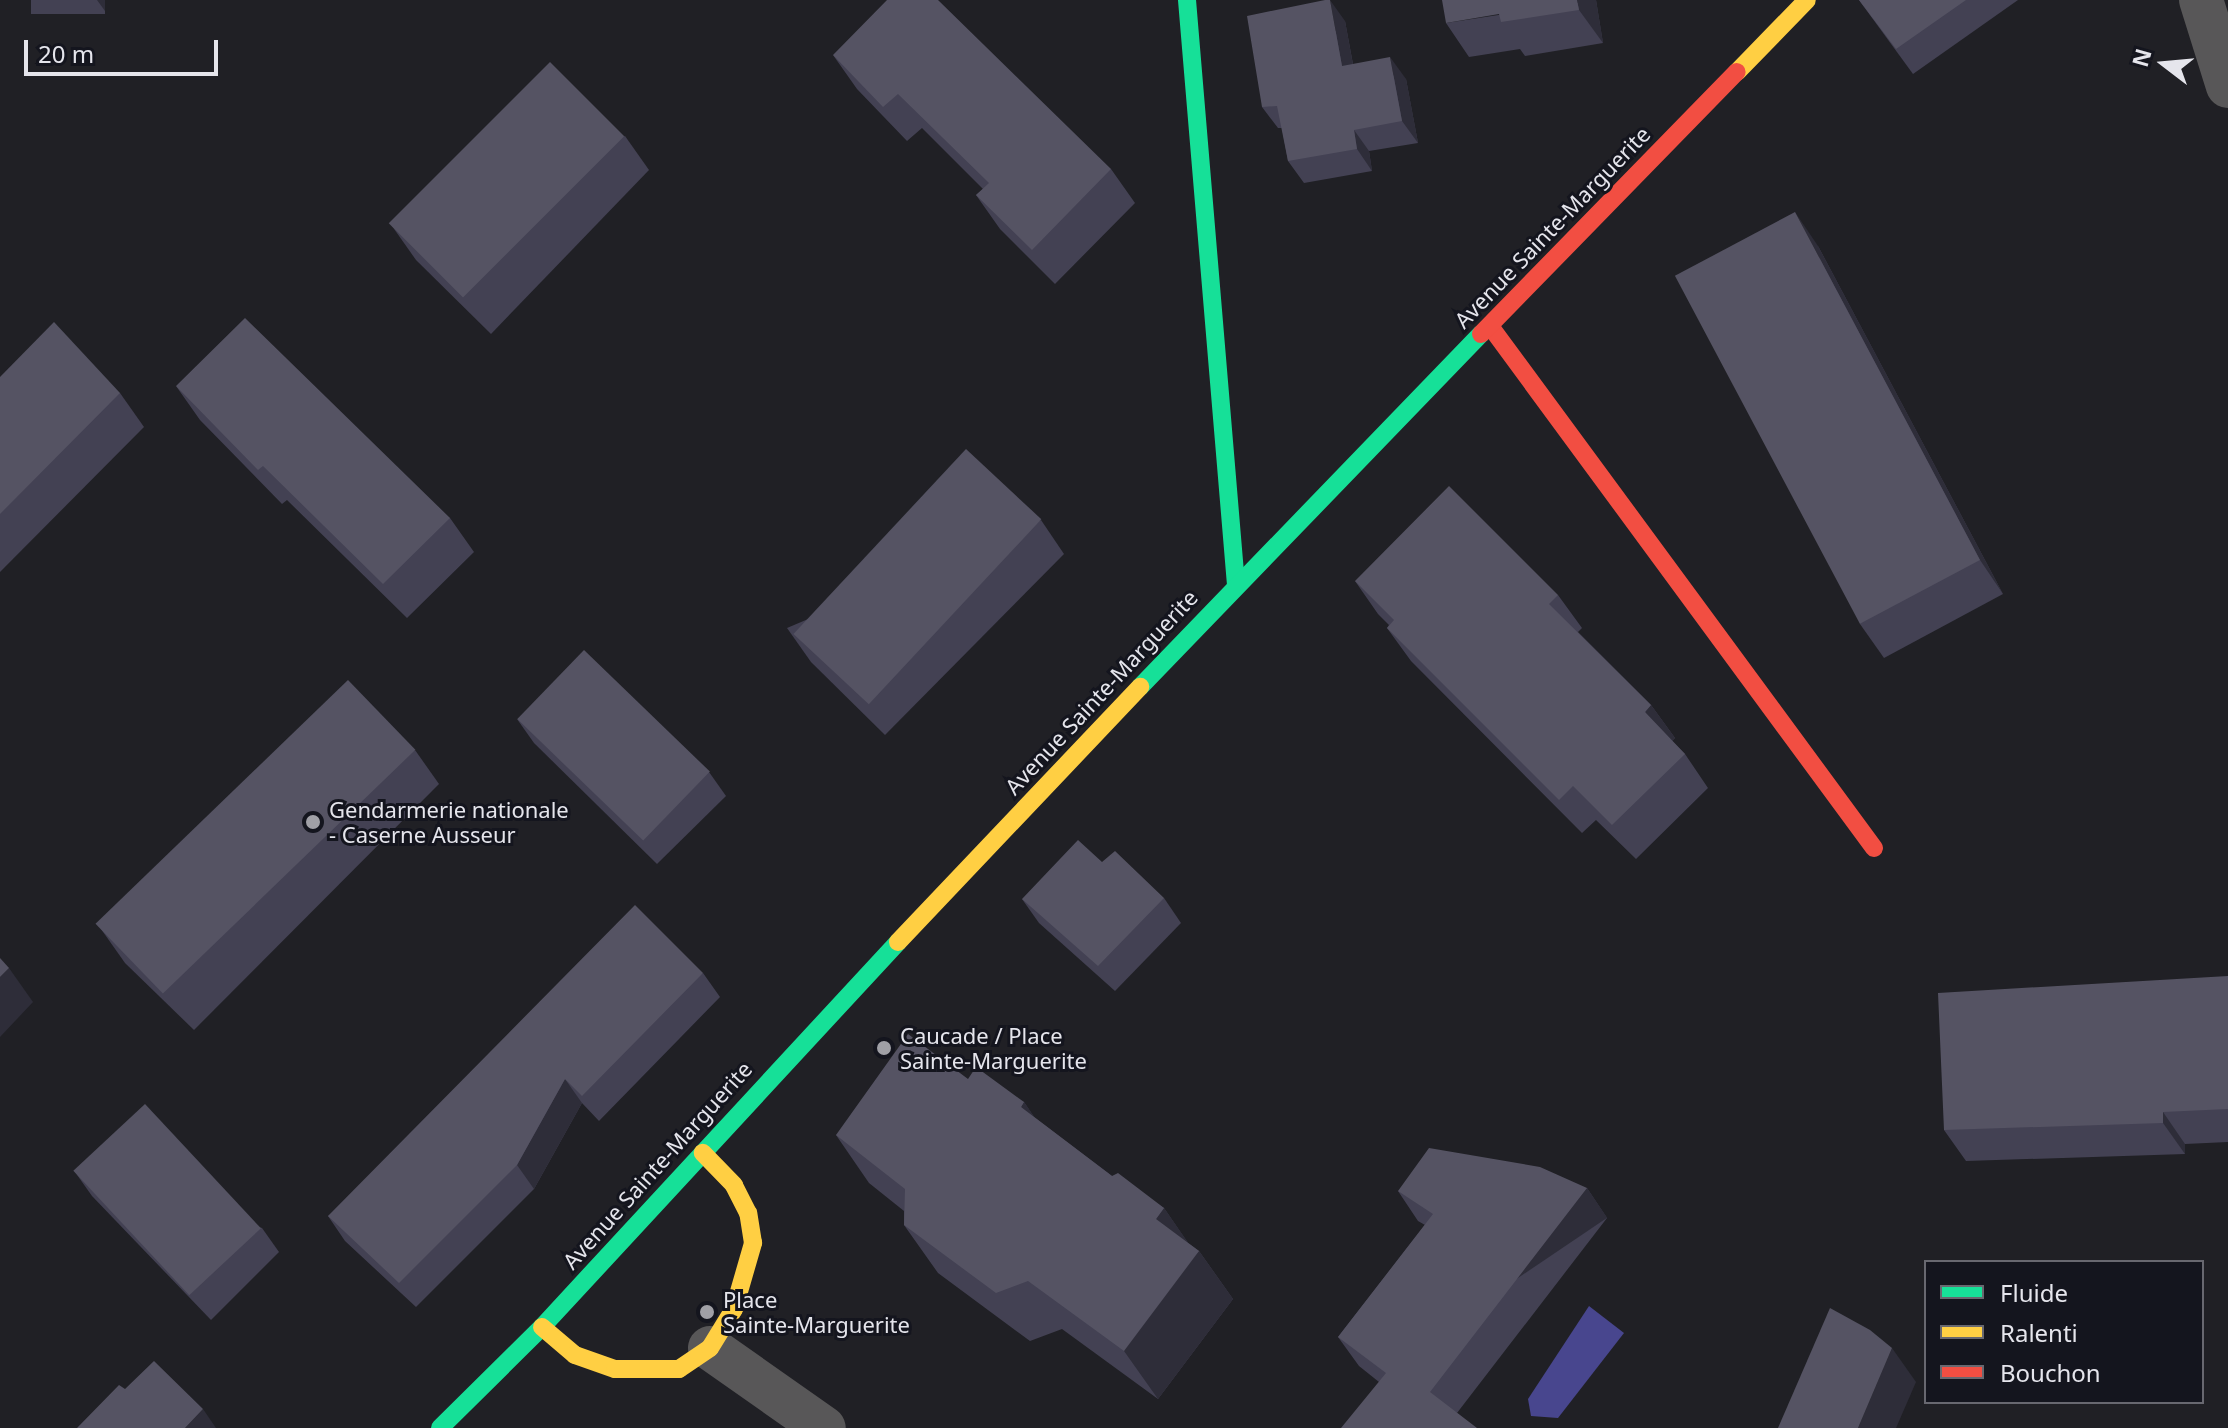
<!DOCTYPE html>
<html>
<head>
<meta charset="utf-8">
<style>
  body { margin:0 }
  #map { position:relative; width:2228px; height:1428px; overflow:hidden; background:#202025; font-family:"Noto Sans",sans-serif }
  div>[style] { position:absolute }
  .water>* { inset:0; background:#48468e }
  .street>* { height:44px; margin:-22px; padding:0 22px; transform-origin:22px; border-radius:22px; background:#585758 }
  .fast>* { height:18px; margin:-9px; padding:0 9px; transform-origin:9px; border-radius:9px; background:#16e098 }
  .slow>* { height:18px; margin:-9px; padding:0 9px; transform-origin:9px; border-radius:9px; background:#ffcf43 }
  .jam>* { height:18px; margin:-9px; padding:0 9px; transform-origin:9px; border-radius:9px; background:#f24e42 }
  .wall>* { inset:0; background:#434153; transform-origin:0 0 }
  .shaded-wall>* { inset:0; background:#2e2d39; transform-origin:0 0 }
  .building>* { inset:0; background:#555363; transform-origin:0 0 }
  .dots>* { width:22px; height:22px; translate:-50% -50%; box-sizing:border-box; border:4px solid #14151e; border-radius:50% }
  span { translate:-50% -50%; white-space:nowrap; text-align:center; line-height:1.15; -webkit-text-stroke:6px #14151e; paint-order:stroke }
  .street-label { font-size:22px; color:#e5e5ec }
  .poi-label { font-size:22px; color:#e5e5ec }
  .left { translate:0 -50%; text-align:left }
  .legend { position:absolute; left:1924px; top:1260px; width:280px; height:144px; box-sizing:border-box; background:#14151e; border:2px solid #686870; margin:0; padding:10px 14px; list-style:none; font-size:24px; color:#e5e5ec }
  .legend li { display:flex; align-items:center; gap:16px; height:40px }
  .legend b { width:40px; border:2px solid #686870 }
  .north { position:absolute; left:2124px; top:24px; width:80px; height:80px; -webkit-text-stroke:6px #14151e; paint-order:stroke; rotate:286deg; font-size:22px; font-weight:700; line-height:32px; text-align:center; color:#e5e5ec }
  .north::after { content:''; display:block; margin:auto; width:28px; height:36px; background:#e5e5ec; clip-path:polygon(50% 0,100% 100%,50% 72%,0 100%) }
  .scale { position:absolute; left:24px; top:40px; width:194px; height:36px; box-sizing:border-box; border:4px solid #e5e5ec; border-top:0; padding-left:10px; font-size:24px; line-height:28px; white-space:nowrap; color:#e5e5ec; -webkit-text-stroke:6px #14151e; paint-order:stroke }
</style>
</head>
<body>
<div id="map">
  <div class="water">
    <div style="clip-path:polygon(1589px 1306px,1624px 1333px,1558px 1418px,1531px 1416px,1528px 1399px)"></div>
  </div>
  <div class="street">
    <div style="left:2201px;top:0;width:90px;rotate:72.6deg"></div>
    <div style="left:710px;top:1348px;width:139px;rotate:35.1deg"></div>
  </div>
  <div class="fast">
    <div style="left:1187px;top:0;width:587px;rotate:85.21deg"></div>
    <div style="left:1140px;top:687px;width:491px;rotate:-46deg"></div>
    <div style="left:440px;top:1428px;width:144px;rotate:-44.7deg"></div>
    <div style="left:542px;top:1327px;width:524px;rotate:-47.24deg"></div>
  </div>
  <div class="slow">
    <div style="left:1737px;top:72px;width:100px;rotate:-45.8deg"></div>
    <div style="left:898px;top:942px;width:352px;rotate:-46.5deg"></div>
    <div style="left:542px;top:1327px;width:43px;rotate:40.3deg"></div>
    <div style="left:575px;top:1355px;width:42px;rotate:19.3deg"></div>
    <div style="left:615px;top:1369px;width:64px"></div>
    <div style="left:679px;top:1369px;width:37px;rotate:-34deg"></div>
    <div style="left:710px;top:1348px;width:46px;rotate:-58.4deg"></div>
    <div style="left:734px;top:1309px;width:69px;rotate:-73.9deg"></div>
    <div style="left:753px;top:1243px;width:30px;rotate:-99deg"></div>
    <div style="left:748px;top:1213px;width:31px;rotate:-117deg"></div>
    <div style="left:734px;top:1185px;width:45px;rotate:-134.1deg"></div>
  </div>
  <div class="jam">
    <div style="left:1490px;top:326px;width:648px;rotate:53.66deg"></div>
    <div style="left:1481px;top:334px;width:366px;rotate:-45.7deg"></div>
  </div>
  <div class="wall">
    <div style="left:31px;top:0;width:74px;height:14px"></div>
    <div style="clip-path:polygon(1596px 0,1603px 43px,1525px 56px,1520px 49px,1469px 57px,1446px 23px)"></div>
    <div style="clip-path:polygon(1859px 0,2018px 0,1913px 74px)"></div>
    <div style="clip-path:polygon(1345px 21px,1353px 64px,1406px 79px,1418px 143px,1369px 151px,1372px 171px,1304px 183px,1288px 161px,1282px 128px,1278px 128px,1262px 107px)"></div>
    <div style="clip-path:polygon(833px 55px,1111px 169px,1135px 203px,1055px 284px,1000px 229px,976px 195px,983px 189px,922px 128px,907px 141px,857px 89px)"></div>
    <div style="clip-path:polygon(625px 136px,649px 170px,491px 334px,416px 260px,392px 226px)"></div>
    <div style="clip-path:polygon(1818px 246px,2003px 594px,1884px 658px,1860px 624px)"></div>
    <div style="clip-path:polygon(0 377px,120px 393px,144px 427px,0 572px)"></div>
    <div style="clip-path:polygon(176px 386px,450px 518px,474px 552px,407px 618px,287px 500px,282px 504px,200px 420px)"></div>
    <div style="clip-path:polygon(1041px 520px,1064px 554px,885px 735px,811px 662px,787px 628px)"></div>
    <div style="clip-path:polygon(1355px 581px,1558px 595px,1582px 628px,1578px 632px,1651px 705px,1675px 738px,1672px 741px,1685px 754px,1708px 788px,1636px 859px,1596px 820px,1582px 833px,1411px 661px,1387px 628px,1389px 625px,1378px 614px)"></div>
    <div style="clip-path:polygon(517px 719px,709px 772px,726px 796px,657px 864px,534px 743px)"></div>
    <div style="clip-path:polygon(415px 750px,439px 784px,194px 1030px,125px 963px,101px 929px)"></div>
    <div style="clip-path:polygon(1164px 898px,1181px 923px,1115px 991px,1039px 923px,1022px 899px)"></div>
    <div style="clip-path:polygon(703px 973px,720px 997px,599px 1121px,582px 1103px,534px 1189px,416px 1307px,345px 1241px,328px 1216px)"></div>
    <div style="clip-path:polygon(2228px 976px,2228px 1142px,2185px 1144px,2185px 1154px,1966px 1161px,1944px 1130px)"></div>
    <div style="clip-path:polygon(968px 1079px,1024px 1102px,1034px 1117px,1112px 1176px,1164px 1208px,1188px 1243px,1199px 1251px,1233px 1299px,1158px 1399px,1062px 1329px,1030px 1341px,938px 1273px,904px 1225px,904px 1211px,869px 1183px,836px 1135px)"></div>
    <div style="clip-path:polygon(75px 1172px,262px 1228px,279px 1252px,211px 1320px,92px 1196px)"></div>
    <div style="clip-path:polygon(1587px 1188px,1607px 1218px,1457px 1413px,1379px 1382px,1359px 1366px,1338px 1337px,1425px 1225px,1418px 1221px,1398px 1191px)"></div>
  </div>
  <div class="shaded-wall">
    <div style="clip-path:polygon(97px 0,105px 0,105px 11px)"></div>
    <div style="clip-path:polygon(1330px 0,1345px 21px,1357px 87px,1342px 66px)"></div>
    <div style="clip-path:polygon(1577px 0,1596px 0,1603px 43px,1579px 10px)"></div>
    <div style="clip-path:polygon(1390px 57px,1406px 79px,1418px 143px,1402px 121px)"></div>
    <div style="clip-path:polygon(1354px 130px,1369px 151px,1372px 171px,1357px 149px)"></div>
    <div style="clip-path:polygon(1795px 212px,1818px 246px,2003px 594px,1980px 560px)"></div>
    <div style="clip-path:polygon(1651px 705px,1675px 738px,1668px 746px,1645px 712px)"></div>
    <div style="clip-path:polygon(9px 968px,33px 1002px,0 1037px,0 977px)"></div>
    <div style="clip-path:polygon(565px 1079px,582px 1103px,534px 1189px,517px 1165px)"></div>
    <div style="clip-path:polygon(1024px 1102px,1058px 1151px,1021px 1107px)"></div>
    <div style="clip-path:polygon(2163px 1112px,2185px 1144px,2185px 1154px,2163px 1123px)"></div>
    <div style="left:1587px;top:1188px;width:36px;height:257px;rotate:56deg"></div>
    <div style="clip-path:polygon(1164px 1208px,1196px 1254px,1199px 1251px,1233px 1299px,1158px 1399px,1124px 1351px,1156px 1219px)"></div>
    <div style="clip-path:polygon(1892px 1348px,1916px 1382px,1896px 1428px,1858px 1428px)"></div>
    <div style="clip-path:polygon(203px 1409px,216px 1428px,185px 1428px)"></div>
  </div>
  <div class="building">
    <div style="clip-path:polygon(887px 0,938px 0,1111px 169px,1032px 250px,976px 195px,989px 183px,898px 94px,883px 107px,833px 55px)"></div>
    <div style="clip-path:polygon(1325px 0,1330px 0,1342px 66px,1390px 57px,1402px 121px,1354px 130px,1357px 149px,1288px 161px,1277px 106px,1262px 107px,1247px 16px)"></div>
    <div style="clip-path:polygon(1442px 0,1577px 0,1579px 10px,1501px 22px,1499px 14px,1446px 23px)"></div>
    <div style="clip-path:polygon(1859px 0,1966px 0,1896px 49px)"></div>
    <div style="left:550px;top:62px;width:105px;height:228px;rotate:45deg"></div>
    <div style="left:1795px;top:212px;width:394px;height:136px;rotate:62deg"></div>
    <div style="clip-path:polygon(245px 318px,450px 518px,383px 584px,263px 466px,258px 470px,176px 386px)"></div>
    <div style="clip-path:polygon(54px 322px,120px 393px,0 514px,0 377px)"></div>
    <div style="left:966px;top:449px;width:103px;height:253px;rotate:43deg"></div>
    <div style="clip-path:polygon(1449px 486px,1558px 595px,1549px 604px,1651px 705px,1645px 712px,1685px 754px,1612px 825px,1573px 786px,1559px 800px,1387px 628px,1394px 620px,1355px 581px)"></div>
    <div style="left:584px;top:650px;width:175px;height:96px;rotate:44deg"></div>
    <div style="left:348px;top:680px;width:97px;height:351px;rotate:46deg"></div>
    <div style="clip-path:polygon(1078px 840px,1102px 862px,1115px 851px,1164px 898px,1098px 966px,1022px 899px)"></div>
    <div style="clip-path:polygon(635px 905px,703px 973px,582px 1096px,565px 1079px,517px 1165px,399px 1283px,328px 1216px)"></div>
    <div style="clip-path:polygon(0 958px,9px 968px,0 977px)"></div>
    <div style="clip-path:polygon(2228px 976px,2228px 1109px,2163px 1112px,2163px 1123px,1944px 1130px,1938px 993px)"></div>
    <div style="clip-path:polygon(908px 1034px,968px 1079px,976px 1067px,1024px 1102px,1021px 1107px,1112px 1176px,1118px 1173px,1164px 1208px,1156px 1219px,1199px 1251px,1124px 1351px,1028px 1281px,996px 1293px,904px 1225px,905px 1189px,836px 1135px)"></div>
    <div style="left:145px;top:1104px;width:170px;height:98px;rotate:47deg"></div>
    <div style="clip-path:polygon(1429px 1148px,1540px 1167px,1587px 1188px,1430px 1392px,1477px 1428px,1341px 1428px,1386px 1373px,1338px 1337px,1433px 1214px,1398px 1191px)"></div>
    <div style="clip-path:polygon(1830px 1308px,1870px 1330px,1892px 1348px,1858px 1428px,1778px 1428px)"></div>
    <div style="clip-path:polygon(154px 1361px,203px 1409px,185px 1428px,77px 1428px,119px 1385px,125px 1389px)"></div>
  </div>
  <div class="dots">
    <div style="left:313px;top:822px;background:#a0a0a6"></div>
    <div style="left:884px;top:1048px;background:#a0a0a6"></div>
    <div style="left:707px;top:1312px;background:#a0a0a6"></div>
  </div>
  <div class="street-label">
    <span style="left:1552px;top:227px;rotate:-46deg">Avenue Sainte-Marguerite</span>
    <span style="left:1101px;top:692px;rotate:-47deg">Avenue Sainte-Marguerite</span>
    <span style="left:657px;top:1165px;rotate:-48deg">Avenue Sainte-Marguerite</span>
  </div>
  <div class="poi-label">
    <span class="left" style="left:329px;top:822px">Gendarmerie nationale<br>- Caserne Ausseur</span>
    <span class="left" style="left:900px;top:1048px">Caucade / Place<br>Sainte-Marguerite</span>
    <span class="left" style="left:723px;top:1312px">Place<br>Sainte-Marguerite</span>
  </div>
  <ul class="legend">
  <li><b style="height:10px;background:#16e098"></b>Fluide</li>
  <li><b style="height:10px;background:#ffcf43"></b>Ralenti</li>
  <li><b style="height:10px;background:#f24e42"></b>Bouchon</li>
  </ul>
  <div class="north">N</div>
  <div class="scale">20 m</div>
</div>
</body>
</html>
